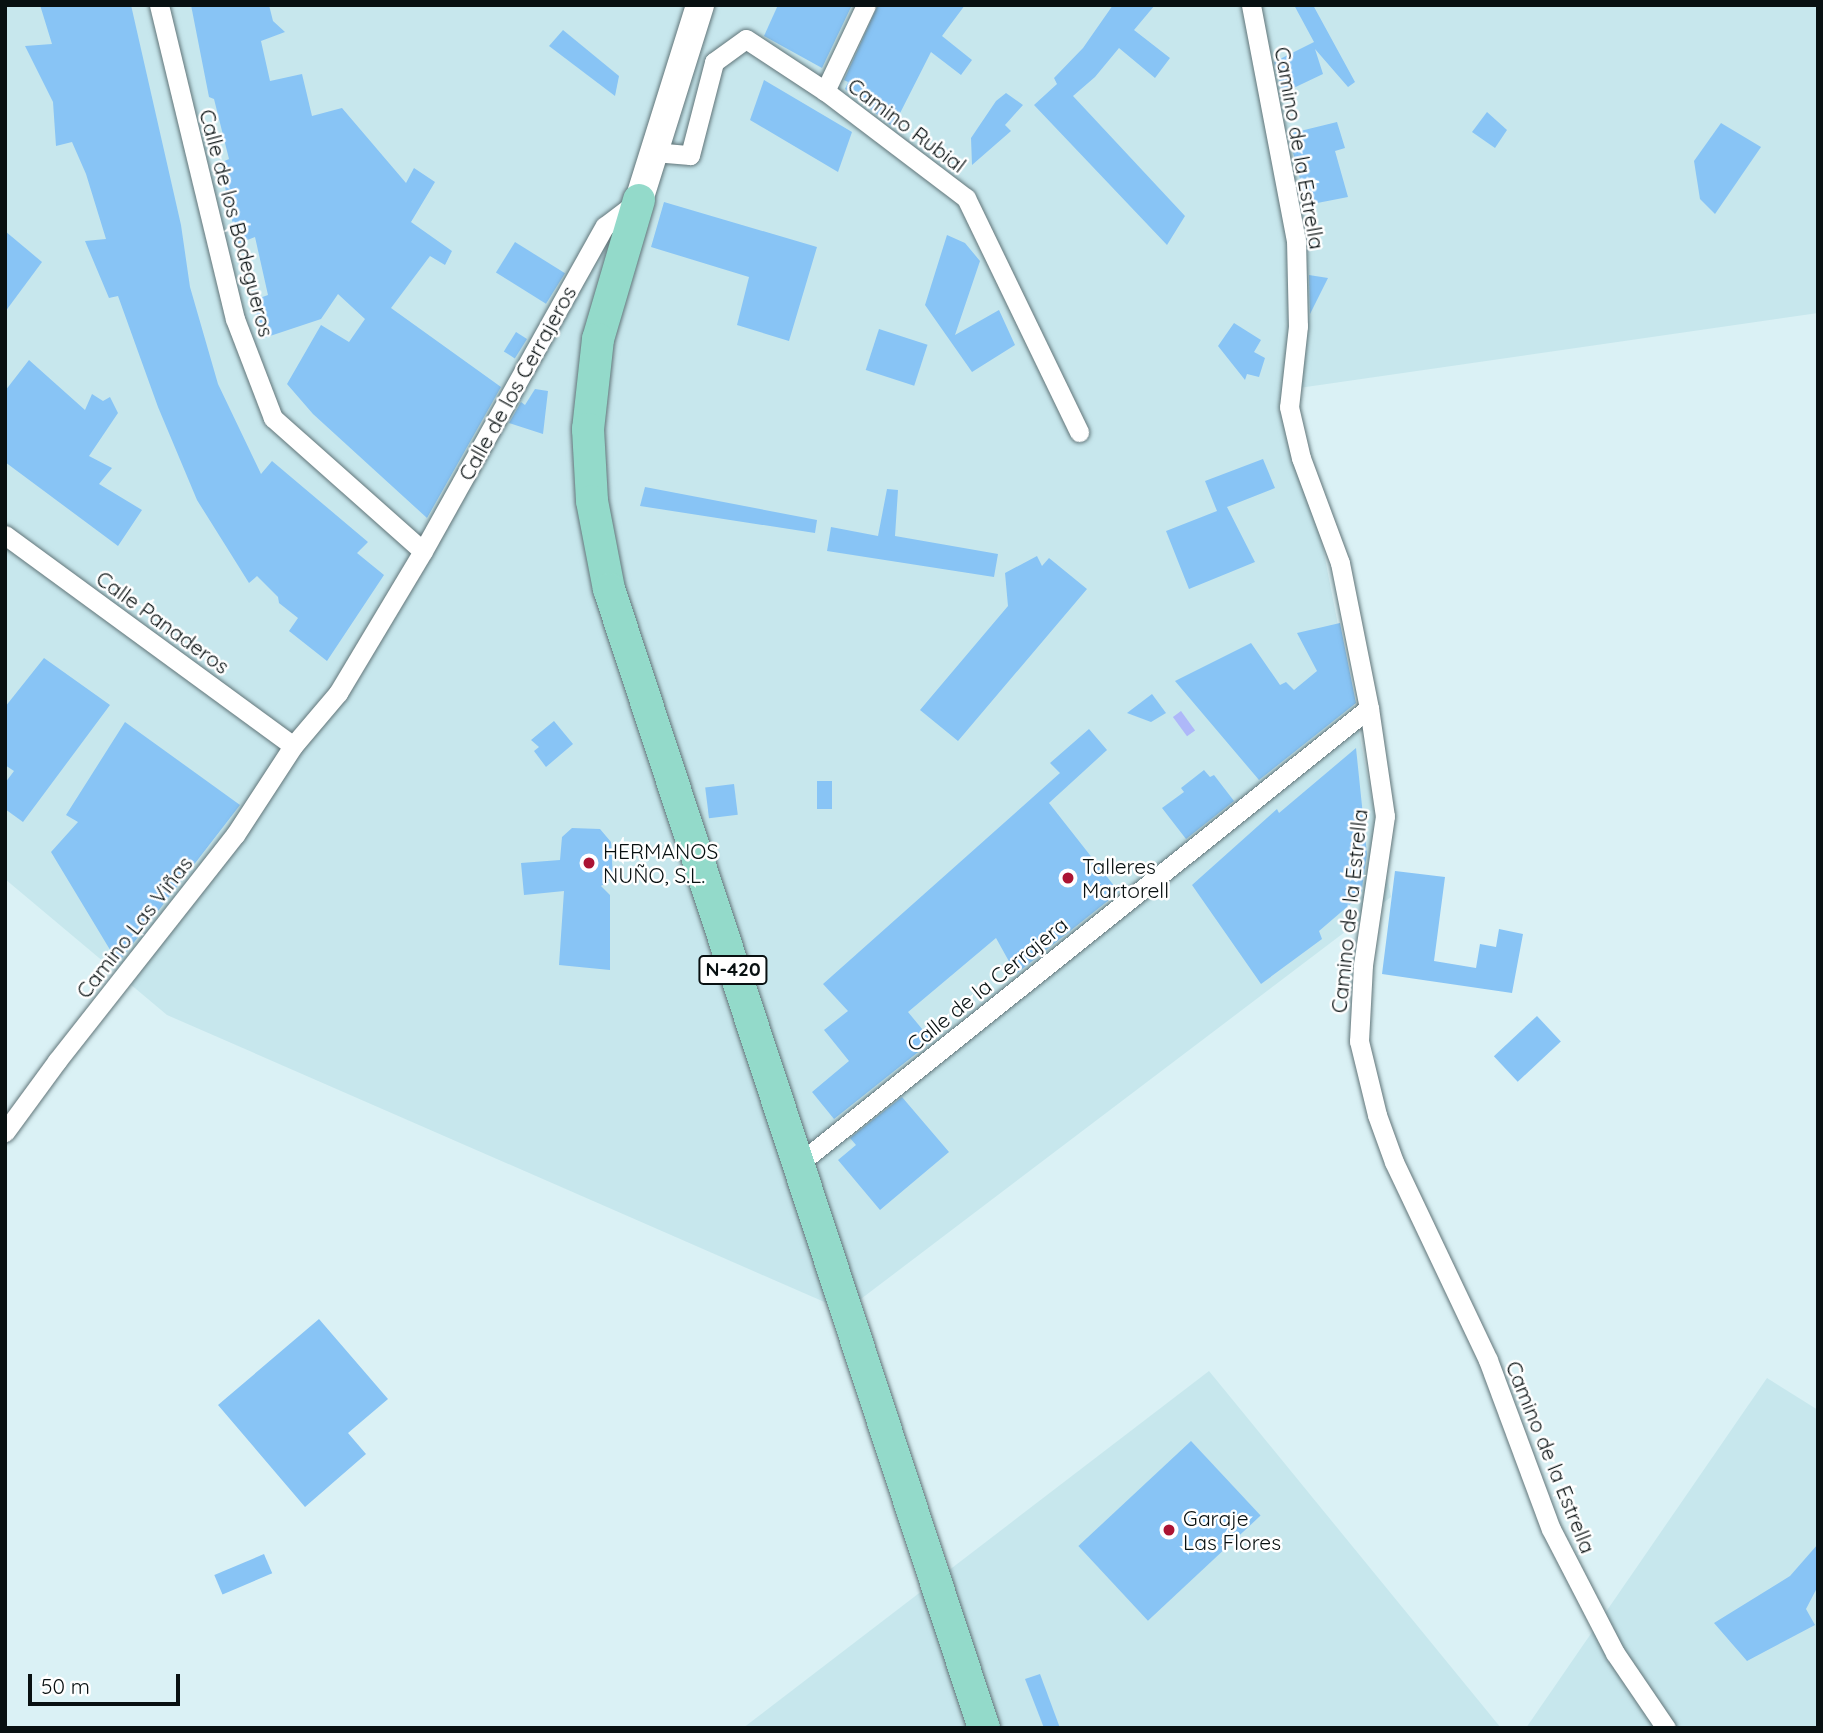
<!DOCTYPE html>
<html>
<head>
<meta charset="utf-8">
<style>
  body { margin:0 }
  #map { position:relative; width:1823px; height:1733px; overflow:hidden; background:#daf1f5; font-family:Quicksand,sans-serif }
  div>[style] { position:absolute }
  .built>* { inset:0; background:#c7e7ed }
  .water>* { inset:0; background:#aeb8f9; transform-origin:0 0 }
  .building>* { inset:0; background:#88c4f5; transform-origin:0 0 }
  .roads { filter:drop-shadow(0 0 2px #617579) drop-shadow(0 0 2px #617579) }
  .minor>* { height:19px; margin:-9.5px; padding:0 9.5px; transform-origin:9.5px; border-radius:9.5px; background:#fff }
  .secondary>* { height:28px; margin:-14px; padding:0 14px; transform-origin:14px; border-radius:14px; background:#fff }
  .trunk>* { height:32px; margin:-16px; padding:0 16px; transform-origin:16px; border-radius:16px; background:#93daca }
  .dots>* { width:19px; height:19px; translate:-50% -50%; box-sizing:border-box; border:4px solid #fff; border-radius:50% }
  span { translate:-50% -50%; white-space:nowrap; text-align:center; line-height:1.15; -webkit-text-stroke:5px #fff; paint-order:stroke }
  .shield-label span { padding:2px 5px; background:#fff; border:2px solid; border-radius:5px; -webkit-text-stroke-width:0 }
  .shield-label { font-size:19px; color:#081011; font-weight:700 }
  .street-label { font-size:21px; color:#081011 }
  .poi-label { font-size:21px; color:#081011 }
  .left { translate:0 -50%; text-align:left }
  .frame { position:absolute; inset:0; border:7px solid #081011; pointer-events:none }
  .scale { position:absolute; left:28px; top:1674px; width:152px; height:32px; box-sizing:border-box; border:4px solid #081011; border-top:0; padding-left:9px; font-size:21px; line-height:24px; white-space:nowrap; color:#081011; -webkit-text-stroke:5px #fff; paint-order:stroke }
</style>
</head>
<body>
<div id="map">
  <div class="built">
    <div style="clip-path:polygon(5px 5px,1818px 5px,1818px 313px,1292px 389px,1391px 897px,845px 1311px,167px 1015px,5px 879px)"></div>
    <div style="clip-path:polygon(1209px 1371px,1501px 1728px,743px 1728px)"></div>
    <div style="clip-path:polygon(1767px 1378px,1818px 1410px,1818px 1728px,1526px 1728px)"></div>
  </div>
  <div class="water">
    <div style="left:1181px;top:711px;width:24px;height:10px;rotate:54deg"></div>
  </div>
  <div class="building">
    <div style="clip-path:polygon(40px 5px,131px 5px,181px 225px,190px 287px,218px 384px,261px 474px,272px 461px,368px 542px,357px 553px,384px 575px,327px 661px,289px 631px,298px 618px,279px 603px,278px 597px,257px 576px,249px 583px,197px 500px,158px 407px,118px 296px,109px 298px,85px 241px,106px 239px,86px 174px,72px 142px,56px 146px,53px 102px,25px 46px,52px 44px)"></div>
    <div style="clip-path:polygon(191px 5px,269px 5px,273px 21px,285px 32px,261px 41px,270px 81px,302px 74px,312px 116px,342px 108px,406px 183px,414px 168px,435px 182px,411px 222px,452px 251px,445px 265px,430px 256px,391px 308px,501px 387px,427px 518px,313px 414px,287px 384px,321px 325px,349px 342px,365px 319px,338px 294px,321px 319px,261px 339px,254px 300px,268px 295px,255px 237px,237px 244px,220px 163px,229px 159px,214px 99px,209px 97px)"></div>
    <div style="clip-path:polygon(778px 5px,852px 5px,822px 68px,764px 36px)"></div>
    <div style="clip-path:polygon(878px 5px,965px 5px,942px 36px,972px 60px,961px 75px,931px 52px,893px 127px,845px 89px,848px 82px,844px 80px)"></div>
    <div style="clip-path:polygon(1113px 5px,1155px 5px,1134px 30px,1170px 58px,1155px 78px,1119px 48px,1095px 77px,1073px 96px,1185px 216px,1167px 245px,1034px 105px,1057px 84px,1054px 78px,1083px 48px)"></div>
    <div style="clip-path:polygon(1294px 5px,1313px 5px,1355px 82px,1348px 87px,1315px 49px,1323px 74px,1283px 93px,1274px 62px,1314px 42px)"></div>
    <div style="clip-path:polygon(563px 30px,619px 76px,615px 96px,549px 46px)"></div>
    <div style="clip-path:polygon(764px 80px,852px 132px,838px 172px,750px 120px)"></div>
    <div style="clip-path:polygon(1006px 93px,1023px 105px,1005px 125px,1011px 131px,972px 165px,971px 138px,996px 101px)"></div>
    <div style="clip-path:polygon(1487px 112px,1507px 130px,1495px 148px,1472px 132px)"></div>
    <div style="clip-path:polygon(1337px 122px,1345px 148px,1335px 151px,1348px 197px,1307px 205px,1288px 134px)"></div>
    <div style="clip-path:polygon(1721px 123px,1761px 147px,1715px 214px,1700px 199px,1694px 161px)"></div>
    <div style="clip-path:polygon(664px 202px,817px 247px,789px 341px,737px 325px,749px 277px,651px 247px)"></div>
    <div style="clip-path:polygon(5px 231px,42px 262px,5px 312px)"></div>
    <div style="clip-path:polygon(947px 235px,965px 243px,980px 261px,955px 335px,999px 310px,1015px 345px,972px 372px,925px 305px)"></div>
    <div style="left:515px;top:242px;width:59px;height:36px;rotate:32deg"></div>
    <div style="clip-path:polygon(1309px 275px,1328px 278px,1310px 314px)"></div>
    <div style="clip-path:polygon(1234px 323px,1261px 340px,1254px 352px,1265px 358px,1259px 377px,1247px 374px,1245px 380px,1218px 346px)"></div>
    <div style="left:879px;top:329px;width:51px;height:43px;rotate:18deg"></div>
    <div style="left:516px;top:332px;width:13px;height:23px;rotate:32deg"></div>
    <div style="clip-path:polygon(29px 360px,85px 410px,92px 394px,103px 401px,110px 397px,118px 413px,89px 456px,112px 468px,99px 484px,142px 510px,118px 546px,5px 462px,5px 391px)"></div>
    <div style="clip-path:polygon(535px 389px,548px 391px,543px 434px,509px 423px,521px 402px,525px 405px)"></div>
    <div style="clip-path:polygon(1263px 459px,1275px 488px,1227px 507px,1255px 562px,1189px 589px,1166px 531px,1217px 511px,1205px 481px)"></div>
    <div style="clip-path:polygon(645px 487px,817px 520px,815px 533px,640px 506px)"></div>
    <div style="clip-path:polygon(887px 489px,898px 490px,895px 536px,998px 554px,994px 577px,827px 551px,831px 527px,878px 536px)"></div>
    <div style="clip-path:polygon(1037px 556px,1042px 566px,1049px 558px,1087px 589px,958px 741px,920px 710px,1008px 606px,1005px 573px)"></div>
    <div style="clip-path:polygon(1340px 623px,1356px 703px,1259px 780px,1175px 681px,1251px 643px,1280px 685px,1286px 682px,1294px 690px,1317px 671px,1297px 633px)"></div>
    <div style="clip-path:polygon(44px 658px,110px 705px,23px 822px,5px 809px,5px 783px,14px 771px,5px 765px,5px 707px)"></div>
    <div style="clip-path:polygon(1152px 694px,1166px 713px,1151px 722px,1127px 713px)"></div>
    <div style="clip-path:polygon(554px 721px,573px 744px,546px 767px,534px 751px,539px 747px,531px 740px)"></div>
    <div style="clip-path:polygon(125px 722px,240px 805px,118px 963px,51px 852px,78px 822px,66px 815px)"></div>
    <div style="clip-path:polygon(1089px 729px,1107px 750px,1049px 803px,1119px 892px,1016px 974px,996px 938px,908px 1012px,932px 1041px,834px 1119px,812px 1092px,849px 1061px,824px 1030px,848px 1011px,823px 984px,1060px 773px,1050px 763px)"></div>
    <div style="clip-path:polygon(1356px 748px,1367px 854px,1361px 895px,1319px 931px,1322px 939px,1261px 984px,1192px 885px,1277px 809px,1279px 813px)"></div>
    <div style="clip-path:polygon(1204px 770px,1210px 777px,1214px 775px,1234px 801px,1186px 839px,1162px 808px,1184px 792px,1181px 788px)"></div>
    <div style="left:817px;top:781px;width:15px;height:28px"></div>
    <div style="left:734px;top:784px;width:31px;height:29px;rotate:83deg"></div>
    <div style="clip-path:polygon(572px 828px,600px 829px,611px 842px,613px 878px,601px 886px,610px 895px,610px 970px,559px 965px,564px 891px,524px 895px,521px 863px,560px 860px,562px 837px)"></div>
    <div style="clip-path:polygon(1395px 871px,1445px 877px,1434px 961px,1476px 968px,1480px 944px,1496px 947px,1499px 929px,1523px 934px,1512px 993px,1382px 974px)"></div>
    <div style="left:1537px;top:1016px;width:35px;height:59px;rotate:47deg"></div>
    <div style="clip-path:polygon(902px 1097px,949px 1152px,880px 1210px,838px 1160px,856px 1145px,850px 1138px)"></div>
    <div style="clip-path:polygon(319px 1319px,388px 1399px,348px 1433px,366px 1454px,305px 1507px,218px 1405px)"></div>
    <div style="left:1191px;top:1441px;width:102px;height:154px;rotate:47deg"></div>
    <div style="clip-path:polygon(1818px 1544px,1818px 1586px,1806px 1609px,1815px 1625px,1747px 1661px,1714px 1623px,1790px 1576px)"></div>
    <div style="left:264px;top:1554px;width:21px;height:54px;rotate:67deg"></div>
    <div style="clip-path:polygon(1040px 1674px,1060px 1728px,1044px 1728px,1025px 1679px)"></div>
  </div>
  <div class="roads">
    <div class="minor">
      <div style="left:159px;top:5px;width:323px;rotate:76.4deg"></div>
      <div style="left:235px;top:319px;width:106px;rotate:69deg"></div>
      <div style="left:273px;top:418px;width:200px;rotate:41.6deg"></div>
      <div style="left:1251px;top:5px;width:239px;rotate:79.2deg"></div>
      <div style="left:1296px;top:240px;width:86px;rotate:88.7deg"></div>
      <div style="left:1298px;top:326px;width:81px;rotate:96.3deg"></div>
      <div style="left:1289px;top:407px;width:52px;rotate:76.8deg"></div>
      <div style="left:1301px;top:458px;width:112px;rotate:69.6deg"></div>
      <div style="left:1340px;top:563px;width:148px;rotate:78.7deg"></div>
      <div style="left:1369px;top:708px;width:109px;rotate:81.6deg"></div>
      <div style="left:1385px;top:816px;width:151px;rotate:98.4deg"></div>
      <div style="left:1363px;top:965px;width:76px;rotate:93deg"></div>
      <div style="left:1359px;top:1041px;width:76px;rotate:76.3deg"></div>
      <div style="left:1377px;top:1115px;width:50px;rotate:70.1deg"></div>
      <div style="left:1394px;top:1162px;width:219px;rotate:64.6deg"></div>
      <div style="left:1488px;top:1360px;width:180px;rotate:69.6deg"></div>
      <div style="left:1551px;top:1529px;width:140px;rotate:62.7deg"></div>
      <div style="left:1615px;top:1653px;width:91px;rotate:55.8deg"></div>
      <div style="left:825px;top:91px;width:95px;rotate:-64.5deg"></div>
      <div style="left:654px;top:152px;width:36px;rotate:5deg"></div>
      <div style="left:690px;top:155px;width:96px;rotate:-75.5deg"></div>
      <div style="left:714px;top:62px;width:39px;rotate:-36deg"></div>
      <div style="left:746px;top:39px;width:95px;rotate:33.4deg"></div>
      <div style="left:825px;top:91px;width:177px;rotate:37.2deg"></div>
      <div style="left:966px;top:198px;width:260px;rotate:64.2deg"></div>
      <div style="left:5px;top:535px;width:357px;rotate:36.2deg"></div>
      <div style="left:5px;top:1132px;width:88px;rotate:-53.8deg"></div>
      <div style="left:57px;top:1061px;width:288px;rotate:-51.8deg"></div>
      <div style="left:235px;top:835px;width:106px;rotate:-56.9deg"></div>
      <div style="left:293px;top:746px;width:70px;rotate:-49.7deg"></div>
      <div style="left:338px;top:693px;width:165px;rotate:-59.1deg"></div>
      <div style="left:423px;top:551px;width:372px;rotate:-60.8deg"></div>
      <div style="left:605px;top:226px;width:41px;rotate:-37.1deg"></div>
      <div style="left:797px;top:1165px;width:732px;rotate:-38.62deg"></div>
    </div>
    <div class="secondary">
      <div style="left:639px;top:200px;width:204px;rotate:-72.6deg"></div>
    </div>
    <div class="trunk">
      <div style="left:639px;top:200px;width:145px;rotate:106.4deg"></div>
      <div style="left:598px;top:339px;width:91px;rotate:96.3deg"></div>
      <div style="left:588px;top:429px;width:72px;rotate:86.8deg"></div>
      <div style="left:592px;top:501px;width:90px;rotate:79.1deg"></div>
      <div style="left:609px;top:589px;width:1199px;rotate:71.78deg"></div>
    </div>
  </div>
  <div class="dots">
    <div style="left:589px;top:863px;background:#ab1434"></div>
    <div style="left:1068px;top:878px;background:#ab1434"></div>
    <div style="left:1169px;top:1530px;background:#ab1434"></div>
  </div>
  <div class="shield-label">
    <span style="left:733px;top:970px">N-420</span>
  </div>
  <div class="street-label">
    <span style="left:907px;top:125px;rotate:37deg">Camino Rubial</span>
    <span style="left:1300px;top:148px;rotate:80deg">Camino de la Estrella</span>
    <span style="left:237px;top:223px;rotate:75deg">Calle de los Bodegueros</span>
    <span style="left:517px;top:383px;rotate:-61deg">Calle de los Cerrajeros</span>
    <span style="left:163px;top:622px;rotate:36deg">Calle Panaderos</span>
    <span style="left:1349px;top:911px;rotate:-84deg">Camino de la Estrella</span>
    <span style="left:134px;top:927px;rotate:-52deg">Camino Las Viñas</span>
    <span style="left:987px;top:984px;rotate:-39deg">Calle de la Cerrajera</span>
    <span style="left:1551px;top:1457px;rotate:68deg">Camino de la Estrella</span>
  </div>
  <div class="poi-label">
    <span class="left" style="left:603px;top:863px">HERMANOS<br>NUÑO, S.L.</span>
    <span class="left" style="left:1082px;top:878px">Talleres<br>Martorell</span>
    <span class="left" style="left:1183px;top:1530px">Garaje<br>Las Flores</span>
  </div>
  <div class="frame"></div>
  <div class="scale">50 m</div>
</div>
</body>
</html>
